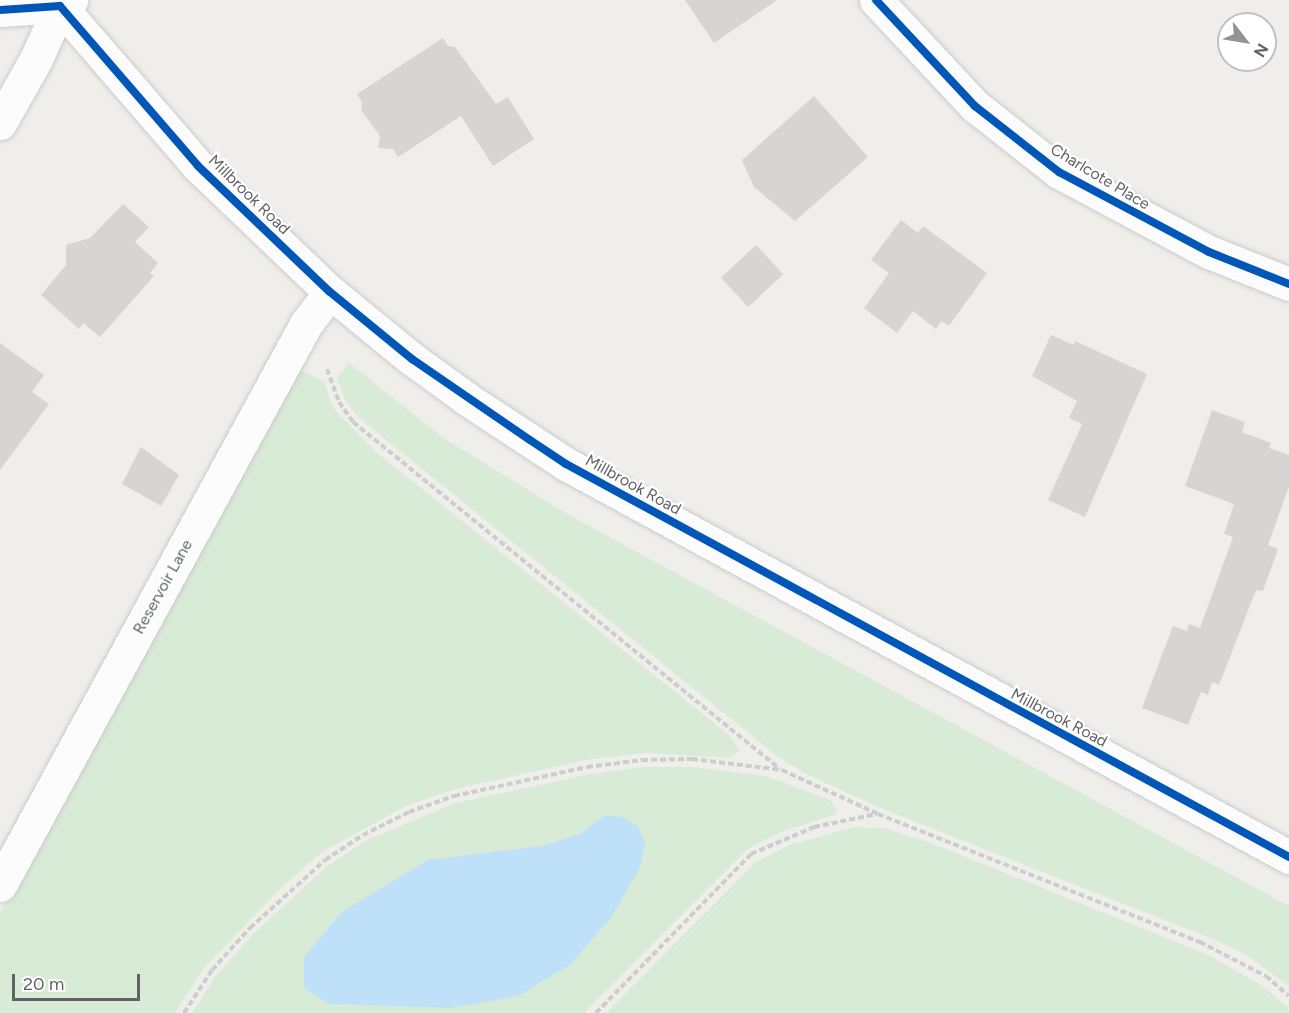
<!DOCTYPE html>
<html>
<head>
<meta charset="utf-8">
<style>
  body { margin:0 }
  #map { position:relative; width:1289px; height:1013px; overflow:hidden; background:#efeeea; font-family:Figtree,sans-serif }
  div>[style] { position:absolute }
  .green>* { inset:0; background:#d8ebd6 }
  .water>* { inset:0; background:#bfe0f9 }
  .building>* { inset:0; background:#d6d5d3; transform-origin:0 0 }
  .path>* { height:4px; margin-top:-2px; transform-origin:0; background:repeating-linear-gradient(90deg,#cacfcc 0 6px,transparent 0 9px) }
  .roads { filter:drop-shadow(0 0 2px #cbcccc) drop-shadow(0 0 2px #cbcccc) }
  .minor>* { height:33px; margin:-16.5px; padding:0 16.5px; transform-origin:16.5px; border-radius:16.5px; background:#fdfcfc }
  .cycleway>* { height:8px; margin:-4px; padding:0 4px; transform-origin:4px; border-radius:4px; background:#0057b8 }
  span { translate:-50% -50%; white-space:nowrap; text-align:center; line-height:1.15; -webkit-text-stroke:4.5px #fff; paint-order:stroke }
  .street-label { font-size:16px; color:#5f6368 }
  .north { position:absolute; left:1217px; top:12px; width:60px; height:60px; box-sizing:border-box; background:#fff; border:2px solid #bfc1c3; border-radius:50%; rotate:121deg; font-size:16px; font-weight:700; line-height:24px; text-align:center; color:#5f6368 }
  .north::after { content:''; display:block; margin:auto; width:21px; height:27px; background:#919496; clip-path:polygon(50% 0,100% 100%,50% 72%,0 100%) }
  .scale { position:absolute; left:12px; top:974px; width:128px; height:27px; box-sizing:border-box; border:3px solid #5f6368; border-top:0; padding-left:8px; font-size:18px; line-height:21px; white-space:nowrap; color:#5f6368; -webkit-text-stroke:4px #fff; paint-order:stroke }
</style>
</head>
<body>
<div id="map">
  <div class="green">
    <div style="clip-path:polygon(349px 363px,445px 439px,569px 515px,1289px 906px,1289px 986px,1245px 954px,1213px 939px,885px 810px,806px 774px,777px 756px,358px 417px,345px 400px,337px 378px)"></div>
    <div style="clip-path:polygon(296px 368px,324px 382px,334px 409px,376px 452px,729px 735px,740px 750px,730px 758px,643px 753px,586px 760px,455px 789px,406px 806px,322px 852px,283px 886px,204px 968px,175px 1013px,0 1013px,0 913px)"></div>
    <div style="clip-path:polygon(642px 767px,691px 767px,766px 776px,830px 800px,837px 810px,834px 815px,783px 831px,748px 849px,584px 1013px,192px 1013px,215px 977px,254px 933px,327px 866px,367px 840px,456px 803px,586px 775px)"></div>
    <div style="clip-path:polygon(856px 827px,883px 828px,926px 841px,1206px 954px,1261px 985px,1288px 1007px,1289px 1013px,606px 1013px,756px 862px,789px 845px)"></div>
  </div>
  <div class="water">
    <div style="clip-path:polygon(605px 815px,622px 817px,638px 826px,645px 843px,640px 868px,611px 917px,571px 964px,518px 996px,449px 1008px,328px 1004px,304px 988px,304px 957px,342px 912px,428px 860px,542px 846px,582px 833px)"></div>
  </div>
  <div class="building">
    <div style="clip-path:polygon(685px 0,777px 0,714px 43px)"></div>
    <div style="clip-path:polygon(443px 38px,448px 46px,455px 47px,496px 104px,508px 97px,534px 139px,493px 166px,461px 116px,398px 157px,393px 149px,378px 148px,380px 136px,361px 110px,362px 103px,357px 94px)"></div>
    <div style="clip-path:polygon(814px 96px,868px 157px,795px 221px,754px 187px,742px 160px)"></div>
    <div style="clip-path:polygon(123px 204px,149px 227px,135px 242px,158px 263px,150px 273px,154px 276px,100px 337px,83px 323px,79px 329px,41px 295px,66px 265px,66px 245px,90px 238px)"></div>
    <div style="clip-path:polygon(901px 220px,918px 233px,923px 226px,987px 273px,949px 326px,941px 321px,936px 329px,913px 311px,897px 333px,864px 308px,889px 273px,871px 260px)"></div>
    <div style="left:756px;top:245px;width:40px;height:48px;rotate:47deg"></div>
    <div style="clip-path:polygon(1051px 335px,1074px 345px,1075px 341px,1147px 374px,1085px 517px,1048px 500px,1082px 424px,1069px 418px,1077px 401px,1032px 376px)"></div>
    <div style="clip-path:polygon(0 343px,44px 375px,32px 392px,49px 404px,0 470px)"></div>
    <div style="clip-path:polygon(1212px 410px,1245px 422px,1242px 432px,1271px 443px,1269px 448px,1289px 455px,1289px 486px,1268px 545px,1278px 549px,1263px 591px,1256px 590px,1219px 685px,1212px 682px,1208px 695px,1201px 692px,1188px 725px,1142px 708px,1173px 626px,1187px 631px,1189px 624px,1200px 628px,1233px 537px,1224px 534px,1234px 504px,1185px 486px)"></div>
    <div style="clip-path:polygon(141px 447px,179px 475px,161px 506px,122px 484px)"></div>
  </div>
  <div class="path">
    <div style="left:327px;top:369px;width:35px;rotate:70deg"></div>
    <div style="left:339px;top:402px;width:24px;rotate:55deg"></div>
    <div style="left:353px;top:422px;width:550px;rotate:39.1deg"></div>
    <div style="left:184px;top:1013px;width:51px;rotate:-56.9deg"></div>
    <div style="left:212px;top:970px;width:57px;rotate:-47.9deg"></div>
    <div style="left:250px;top:928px;width:101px;rotate:-42.2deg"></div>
    <div style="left:325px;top:860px;width:45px;rotate:-33.3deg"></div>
    <div style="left:363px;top:835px;width:51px;rotate:-26.6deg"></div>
    <div style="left:409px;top:812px;width:48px;rotate:-19.6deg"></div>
    <div style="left:454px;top:796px;width:136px;rotate:-12.3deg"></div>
    <div style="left:587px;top:767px;width:55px;rotate:-7.3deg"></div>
    <div style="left:642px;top:760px;width:50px;rotate:-1.1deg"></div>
    <div style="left:692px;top:759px;width:91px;rotate:7deg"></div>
    <div style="left:782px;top:770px;width:106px;rotate:24.6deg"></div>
    <div style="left:878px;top:814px;width:347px;rotate:21.7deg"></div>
    <div style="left:1200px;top:942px;width:74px;rotate:27.3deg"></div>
    <div style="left:1266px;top:976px;width:30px;rotate:41deg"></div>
    <div style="left:596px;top:1013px;width:222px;rotate:-45.7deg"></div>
    <div style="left:751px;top:854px;width:69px;rotate:-23.2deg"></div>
    <div style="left:814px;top:827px;width:64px;rotate:-11.7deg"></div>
  </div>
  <div class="roads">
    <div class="minor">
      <div style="left:876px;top:0;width:145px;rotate:47deg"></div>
      <div style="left:975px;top:106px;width:107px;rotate:38.2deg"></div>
      <div style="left:1059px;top:172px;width:170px;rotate:28.1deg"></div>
      <div style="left:1209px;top:252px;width:86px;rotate:21.8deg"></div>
      <div style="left:60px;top:6px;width:211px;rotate:49.2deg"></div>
      <div style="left:198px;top:166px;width:182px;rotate:43.7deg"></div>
      <div style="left:330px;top:292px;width:106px;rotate:39.3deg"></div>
      <div style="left:412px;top:359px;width:68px;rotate:36deg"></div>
      <div style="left:467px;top:399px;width:118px;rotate:33.3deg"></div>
      <div style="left:566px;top:464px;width:823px;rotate:28.53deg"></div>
      <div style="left:0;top:10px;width:60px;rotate:-3.8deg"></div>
      <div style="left:60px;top:6px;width:13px;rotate:-29deg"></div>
      <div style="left:0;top:123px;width:73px;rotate:-60.6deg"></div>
      <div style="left:36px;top:59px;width:58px;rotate:-65.6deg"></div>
      <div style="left:0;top:885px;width:639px;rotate:-61.39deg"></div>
      <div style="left:306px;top:324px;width:40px;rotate:-53deg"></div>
    </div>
  </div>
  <div class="cycleway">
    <div style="left:876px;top:0;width:145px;rotate:47deg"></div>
    <div style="left:975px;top:106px;width:107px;rotate:38.2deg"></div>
    <div style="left:1059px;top:172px;width:170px;rotate:28.1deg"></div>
    <div style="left:1209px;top:252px;width:86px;rotate:21.8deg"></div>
    <div style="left:0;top:10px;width:60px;rotate:-3.8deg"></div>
    <div style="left:60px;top:6px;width:211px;rotate:49.2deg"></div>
    <div style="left:198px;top:166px;width:182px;rotate:43.7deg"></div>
    <div style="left:330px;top:292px;width:106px;rotate:39.3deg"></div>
    <div style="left:412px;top:359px;width:143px;rotate:34.5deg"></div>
    <div style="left:530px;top:440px;width:43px;rotate:33.7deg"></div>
    <div style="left:566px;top:464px;width:823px;rotate:28.53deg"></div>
  </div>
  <div class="street-label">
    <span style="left:1100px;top:177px;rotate:31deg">Charlcote Place</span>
    <span style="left:249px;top:195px;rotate:44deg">Millbrook Road</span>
    <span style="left:633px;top:485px;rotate:29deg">Millbrook Road</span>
    <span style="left:163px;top:587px;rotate:-61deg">Reservoir Lane</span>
    <span style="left:1059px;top:718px;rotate:28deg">Millbrook Road</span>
  </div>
  <div class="north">N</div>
  <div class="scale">20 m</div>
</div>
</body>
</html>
